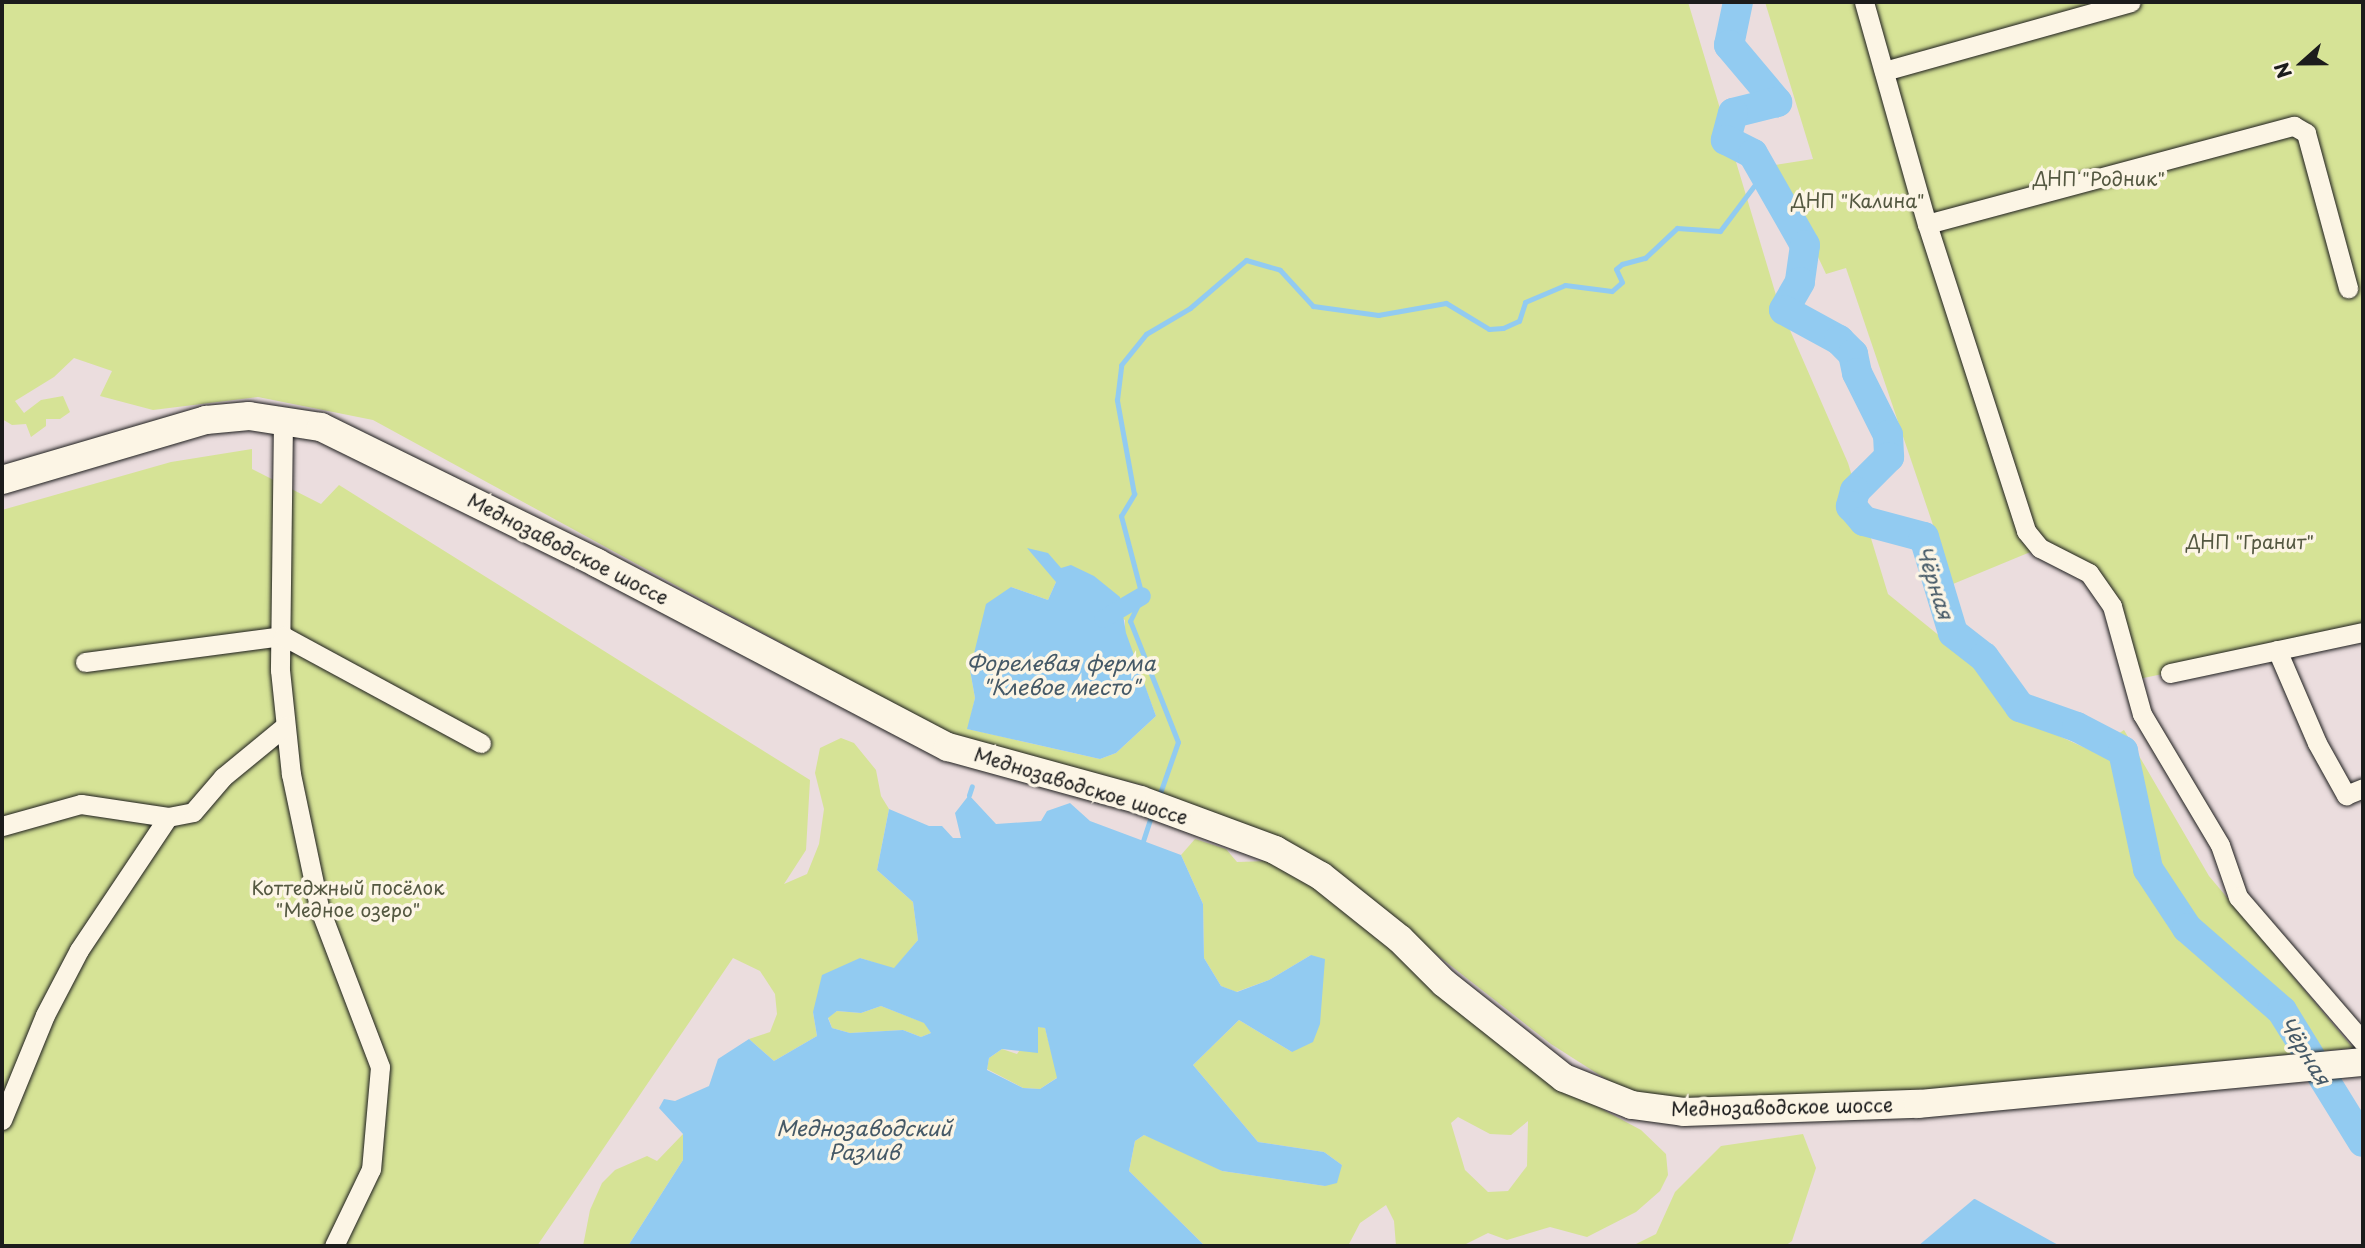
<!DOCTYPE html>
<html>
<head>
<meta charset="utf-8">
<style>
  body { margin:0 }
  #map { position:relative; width:2365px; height:1248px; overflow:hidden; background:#ebddde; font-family:"Playpen Sans",sans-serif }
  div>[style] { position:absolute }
  .green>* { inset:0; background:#d6e396 }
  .water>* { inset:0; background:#92cbf1 }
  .stream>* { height:5px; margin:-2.5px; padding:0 2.5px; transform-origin:2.5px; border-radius:2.5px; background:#92cbf1 }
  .canal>* { height:18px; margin:-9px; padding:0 9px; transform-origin:9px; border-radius:9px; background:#92cbf1 }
  .river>* { height:30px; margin:-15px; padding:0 15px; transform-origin:15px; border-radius:15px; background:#92cbf1 }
  .roads { filter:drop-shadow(0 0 2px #1c1c1c) drop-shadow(0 0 2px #1c1c1c) }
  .minor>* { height:19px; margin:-9.5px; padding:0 9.5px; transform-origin:9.5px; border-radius:9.5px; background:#fcf5e5 }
  .secondary>* { height:28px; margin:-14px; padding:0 14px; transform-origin:14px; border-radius:14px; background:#fcf5e5 }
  span { translate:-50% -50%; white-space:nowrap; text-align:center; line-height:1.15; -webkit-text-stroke:7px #fcf5e5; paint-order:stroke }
  .park-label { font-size:19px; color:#545841 }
  .street-label { font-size:19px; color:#1c1c1c }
  .water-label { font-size:21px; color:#455967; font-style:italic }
  .frame { position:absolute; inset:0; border:4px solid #1c1c1c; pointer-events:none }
  .north { position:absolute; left:2267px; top:28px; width:70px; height:70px; -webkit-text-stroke:5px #fcf5e5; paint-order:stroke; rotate:249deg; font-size:19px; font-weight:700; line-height:28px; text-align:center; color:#1c1c1c }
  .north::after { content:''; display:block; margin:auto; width:24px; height:32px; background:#1c1c1c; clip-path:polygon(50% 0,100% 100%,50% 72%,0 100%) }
</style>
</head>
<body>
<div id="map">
  <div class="green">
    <div style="clip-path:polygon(evenodd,2px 2px,1688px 2px,1779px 305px,1848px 463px,1888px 594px,1968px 659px,2015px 716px,2092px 751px,2124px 730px,2209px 876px,2353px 1048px,1887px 1094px,1637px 1099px,1551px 1044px,1308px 854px,1141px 785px,952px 736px,373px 420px,258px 397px,153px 410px,100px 396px,112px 371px,74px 358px,54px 377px,15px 401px,24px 413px,41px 400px,63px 396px,70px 412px,60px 419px,46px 419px,46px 426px,31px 437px,26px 424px,12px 425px,2px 419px,2px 2px,1056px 582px,1125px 620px,1125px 633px,1156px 716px,1116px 753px,1100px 759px,968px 729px,975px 698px,970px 670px,1011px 587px,1048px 600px,1056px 582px)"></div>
    <div style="clip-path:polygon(1765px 2px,2363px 2px,2363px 632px,2134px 680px,2089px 573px,2040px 548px,1953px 584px,1846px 268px,1826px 274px,1775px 165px,1813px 159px)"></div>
    <div style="clip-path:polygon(252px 449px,252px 469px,321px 504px,339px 485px,810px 780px,806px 850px,784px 884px,807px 874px,819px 844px,824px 809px,815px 773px,820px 748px,841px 738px,854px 743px,876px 770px,881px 796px,889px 809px,877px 870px,913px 902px,918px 940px,894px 969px,860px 958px,813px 1012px,817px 1036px,774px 1061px,749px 1039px,770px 1032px,777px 1014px,775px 994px,760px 971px,733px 958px,537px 1246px,2px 1246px,2px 510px,171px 462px)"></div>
    <div style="clip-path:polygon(evenodd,1195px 839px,1226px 849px,1237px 862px,1267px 861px,1287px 869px,1381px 935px,1544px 1078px,1641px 1130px,1666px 1154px,1668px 1175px,1660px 1191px,1636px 1212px,1587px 1237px,1550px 1227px,1507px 1240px,1488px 1233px,1462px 1246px,1396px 1246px,1394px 1221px,1386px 1205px,1360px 1223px,1348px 1246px,1205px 1246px,1129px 1171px,1135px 1141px,1144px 1135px,1171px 1144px,1222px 1171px,1325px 1186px,1342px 1165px,1324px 1152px,1258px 1142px,1193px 1065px,1239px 1020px,1292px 1052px,1311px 955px,1269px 980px,1236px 992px,1221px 986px,1204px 958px,1203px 904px,1181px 855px,1195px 839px,1458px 1117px,1490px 1134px,1511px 1135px,1528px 1121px,1527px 1166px,1508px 1191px,1488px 1192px,1465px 1170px,1451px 1123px,1458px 1117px)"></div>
    <div style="clip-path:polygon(881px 1006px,925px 1023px,931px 1033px,921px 1037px,903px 1030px,850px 1033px,832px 1028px,828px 1017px,837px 1011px,861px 1013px)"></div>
    <div style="clip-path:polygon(1037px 1026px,1045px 1028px,1058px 1077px,1040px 1089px,1023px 1088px,987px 1069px,989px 1058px,1002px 1049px,1017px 1054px)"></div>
    <div style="clip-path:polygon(683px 1134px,683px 1160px,628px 1246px,583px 1246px,590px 1210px,602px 1183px,615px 1170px,647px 1156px,657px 1161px)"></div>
    <div style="clip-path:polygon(1803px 1134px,1816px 1168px,1792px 1241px,1785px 1246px,1632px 1246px,1656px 1234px,1675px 1192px,1721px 1146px)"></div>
  </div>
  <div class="water">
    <div style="clip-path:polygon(1027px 548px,1048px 553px,1061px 568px,1071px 565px,1094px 576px,1120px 597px,1126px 633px,1156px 716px,1116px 753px,1100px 759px,967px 729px,975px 698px,970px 670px,986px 604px,1011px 587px,1048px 600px,1056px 582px)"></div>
    <div style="clip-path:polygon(evenodd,969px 795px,996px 824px,1041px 821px,1047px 811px,1070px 803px,1090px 821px,1181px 855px,1203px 904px,1204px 958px,1221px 986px,1237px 992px,1269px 980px,1311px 955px,1325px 959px,1320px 1024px,1313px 1042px,1292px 1052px,1239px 1020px,1193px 1065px,1258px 1142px,1324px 1152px,1342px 1165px,1337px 1183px,1325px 1186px,1222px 1171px,1144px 1135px,1135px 1141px,1129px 1171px,1205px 1246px,628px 1246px,683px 1160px,683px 1134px,659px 1108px,664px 1099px,675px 1101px,709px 1086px,718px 1059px,749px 1039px,774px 1061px,817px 1036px,813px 1012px,822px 975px,860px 958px,894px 968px,918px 940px,913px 902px,877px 870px,889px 809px,929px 826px,942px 826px,953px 838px,961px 838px,955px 813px,969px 795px,881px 1006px,924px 1023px,931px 1033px,921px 1037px,903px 1030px,850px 1033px,832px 1028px,828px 1018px,837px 1011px,861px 1013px,881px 1006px,969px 795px,1038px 1027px,1045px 1028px,1057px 1078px,1040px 1089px,1023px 1088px,987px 1070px,989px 1058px,1002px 1049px,1038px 1053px,1038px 1027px)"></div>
    <div style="clip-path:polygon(1974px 1199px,1975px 1199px,2060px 1246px,1918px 1246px)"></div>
  </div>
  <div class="stream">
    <div style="left:969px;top:795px;width:9px;rotate:-72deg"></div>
    <div style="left:1158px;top:799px;width:60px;rotate:-70.7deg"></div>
    <div style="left:1178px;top:742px;width:130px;rotate:-111.6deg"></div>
    <div style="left:1130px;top:621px;width:28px;rotate:-64deg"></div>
    <div style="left:1142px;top:596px;width:83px;rotate:-104.7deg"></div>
    <div style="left:1121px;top:516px;width:26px;rotate:-59deg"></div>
    <div style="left:1134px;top:494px;width:96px;rotate:-100.3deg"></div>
    <div style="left:1117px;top:400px;width:35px;rotate:-83deg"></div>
    <div style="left:1121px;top:365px;width:40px;rotate:-51deg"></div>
    <div style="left:1146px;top:334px;width:51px;rotate:-30.6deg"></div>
    <div style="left:1190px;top:308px;width:74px;rotate:-40.6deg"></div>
    <div style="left:1246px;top:260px;width:35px;rotate:16deg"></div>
    <div style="left:1280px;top:270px;width:49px;rotate:47.5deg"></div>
    <div style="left:1313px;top:306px;width:66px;rotate:7.9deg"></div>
    <div style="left:1378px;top:315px;width:69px;rotate:-10deg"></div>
    <div style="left:1446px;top:303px;width:50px;rotate:31.2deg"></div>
    <div style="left:1489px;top:329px;width:14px;rotate:-4deg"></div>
    <div style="left:1503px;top:328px;width:17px;rotate:-24deg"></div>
    <div style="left:1519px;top:321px;width:20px;rotate:-72deg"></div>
    <div style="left:1525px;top:302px;width:43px;rotate:-23deg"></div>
    <div style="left:1565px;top:285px;width:47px;rotate:7.3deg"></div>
    <div style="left:1612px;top:291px;width:13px;rotate:-42deg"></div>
    <div style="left:1622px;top:282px;width:14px;rotate:-115deg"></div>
    <div style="left:1616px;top:269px;width:8px;rotate:-40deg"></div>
    <div style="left:1622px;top:264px;width:24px;rotate:-15deg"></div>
    <div style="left:1645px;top:258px;width:44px;rotate:-43.2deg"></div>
    <div style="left:1677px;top:228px;width:43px;rotate:4deg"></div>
    <div style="left:1720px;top:231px;width:71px;rotate:-53deg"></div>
    <div style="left:1143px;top:841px;width:28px;rotate:-72deg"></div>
  </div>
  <div class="canal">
    <div style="left:1103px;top:619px;width:45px;rotate:-30.5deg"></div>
  </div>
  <div class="river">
    <div style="left:1738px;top:2px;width:44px;rotate:101.8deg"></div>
    <div style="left:1729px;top:45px;width:75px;rotate:49.9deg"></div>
    <div style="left:1777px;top:102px;width:45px;rotate:166deg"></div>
    <div style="left:1733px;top:113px;width:28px;rotate:105deg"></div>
    <div style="left:1726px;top:140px;width:30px;rotate:27deg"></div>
    <div style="left:1753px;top:154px;width:105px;rotate:60.3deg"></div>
    <div style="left:1805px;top:245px;width:37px;rotate:98deg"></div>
    <div style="left:1800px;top:282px;width:32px;rotate:120deg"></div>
    <div style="left:1784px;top:310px;width:63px;rotate:28.6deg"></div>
    <div style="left:1839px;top:340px;width:20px;rotate:45deg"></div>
    <div style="left:1853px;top:354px;width:19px;rotate:78deg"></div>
    <div style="left:1857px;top:373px;width:69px;rotate:63.4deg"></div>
    <div style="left:1888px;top:435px;width:22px;rotate:87deg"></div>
    <div style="left:1889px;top:457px;width:48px;rotate:135deg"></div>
    <div style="left:1855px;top:491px;width:16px;rotate:105deg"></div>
    <div style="left:1851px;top:506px;width:20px;rotate:49deg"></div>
    <div style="left:1864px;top:521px;width:62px;rotate:14.9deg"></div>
    <div style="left:1924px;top:537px;width:100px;rotate:73.2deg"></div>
    <div style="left:1953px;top:633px;width:39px;rotate:38deg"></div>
    <div style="left:1984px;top:657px;width:62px;rotate:54.2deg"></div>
    <div style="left:2020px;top:707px;width:60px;rotate:19.3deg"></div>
    <div style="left:2077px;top:727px;width:52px;rotate:27.6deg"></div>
    <div style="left:2123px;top:751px;width:121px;rotate:78deg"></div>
    <div style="left:2148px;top:869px;width:71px;rotate:56.5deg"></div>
    <div style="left:2187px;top:928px;width:126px;rotate:41.1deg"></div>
    <div style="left:2282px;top:1011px;width:154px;rotate:58.3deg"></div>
  </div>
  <div class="roads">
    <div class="minor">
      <div style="left:1864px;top:2px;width:231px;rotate:74.2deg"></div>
      <div style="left:1927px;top:224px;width:323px;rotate:72.1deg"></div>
      <div style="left:2026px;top:531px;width:22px;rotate:51deg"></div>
      <div style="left:2040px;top:548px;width:55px;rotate:27deg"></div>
      <div style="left:2089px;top:573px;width:40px;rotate:55.1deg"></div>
      <div style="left:2112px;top:606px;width:112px;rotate:74.5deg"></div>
      <div style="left:2142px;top:714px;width:152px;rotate:59.2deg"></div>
      <div style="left:2220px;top:845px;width:55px;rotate:70.9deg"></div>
      <div style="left:2238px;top:897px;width:191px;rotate:49.2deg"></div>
      <div style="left:1884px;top:71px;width:256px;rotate:-15.6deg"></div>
      <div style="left:1927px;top:224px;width:380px;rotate:-15deg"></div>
      <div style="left:2294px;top:126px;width:14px;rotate:30deg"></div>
      <div style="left:2306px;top:133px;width:161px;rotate:74.8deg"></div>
      <div style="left:283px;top:420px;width:250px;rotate:90.7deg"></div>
      <div style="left:280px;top:670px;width:105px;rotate:84deg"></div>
      <div style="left:291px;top:774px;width:136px;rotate:78.1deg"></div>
      <div style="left:319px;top:907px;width:171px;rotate:69.1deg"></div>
      <div style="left:380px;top:1067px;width:102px;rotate:95deg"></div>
      <div style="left:371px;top:1169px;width:85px;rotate:115.7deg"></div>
      <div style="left:2277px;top:650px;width:101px;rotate:66.7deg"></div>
      <div style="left:2317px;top:743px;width:60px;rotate:60.9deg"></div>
      <div style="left:2346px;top:795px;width:18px;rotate:-22deg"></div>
      <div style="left:85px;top:662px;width:200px;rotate:-7.5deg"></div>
      <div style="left:283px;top:636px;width:225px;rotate:28.4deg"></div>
      <div style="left:2170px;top:673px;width:197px;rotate:-12deg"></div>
      <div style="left:2px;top:826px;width:82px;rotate:-15.6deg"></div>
      <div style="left:81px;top:804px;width:88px;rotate:8.5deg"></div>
      <div style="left:2px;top:1120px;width:113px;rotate:-67.7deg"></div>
      <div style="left:45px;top:1015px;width:73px;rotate:-62.4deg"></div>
      <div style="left:79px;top:950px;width:160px;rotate:-56.2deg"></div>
      <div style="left:168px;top:817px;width:25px;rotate:-11deg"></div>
      <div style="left:193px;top:812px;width:46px;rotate:-49.4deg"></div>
      <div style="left:223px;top:777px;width:80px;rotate:-39.4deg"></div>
    </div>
    <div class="secondary">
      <div style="left:2px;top:480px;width:213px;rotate:-16.4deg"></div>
      <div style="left:206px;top:420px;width:43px;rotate:-5.3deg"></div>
      <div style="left:249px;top:416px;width:73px;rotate:8.7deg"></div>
      <div style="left:321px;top:427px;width:308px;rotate:26.2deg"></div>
      <div style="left:597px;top:563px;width:396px;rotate:27.7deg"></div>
      <div style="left:948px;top:747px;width:199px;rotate:15.4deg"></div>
      <div style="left:1140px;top:800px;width:144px;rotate:20.3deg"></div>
      <div style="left:1275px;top:850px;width:53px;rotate:29.5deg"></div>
      <div style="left:1321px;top:876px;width:101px;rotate:38.6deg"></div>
      <div style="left:1400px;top:939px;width:62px;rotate:45deg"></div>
      <div style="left:1444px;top:983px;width:153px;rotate:38.4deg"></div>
      <div style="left:1564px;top:1078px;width:73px;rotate:21.7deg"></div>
      <div style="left:1632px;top:1105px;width:52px;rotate:7.7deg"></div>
      <div style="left:1684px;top:1112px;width:234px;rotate:-2deg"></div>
      <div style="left:1918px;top:1104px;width:447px;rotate:-5.4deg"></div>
    </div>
  </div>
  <div class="park-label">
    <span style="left:2099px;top:179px">ДНП "Родник"</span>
    <span style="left:1858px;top:201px">ДНП "Калина"</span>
    <span style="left:2250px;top:542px">ДНП "Гранит"</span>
    <span style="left:348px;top:899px">Коттеджный посёлок<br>"Медное озеро"</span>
  </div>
  <div class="street-label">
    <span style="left:568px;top:549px;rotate:27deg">Меднозаводское шоссе</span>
    <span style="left:1081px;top:786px;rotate:17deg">Меднозаводское шоссе</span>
    <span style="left:1782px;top:1107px;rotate:-1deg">Меднозаводское шоссе</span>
  </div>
  <div class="water-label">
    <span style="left:1936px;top:582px;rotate:72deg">Чёрная</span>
    <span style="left:1061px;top:674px">Форелевая ферма<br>"Клевое место"</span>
    <span style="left:2306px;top:1050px;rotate:58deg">Чёрная</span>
    <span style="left:864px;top:1139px">Меднозаводский<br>Разлив</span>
  </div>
  <div class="frame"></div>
  <div class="north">N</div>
</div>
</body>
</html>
